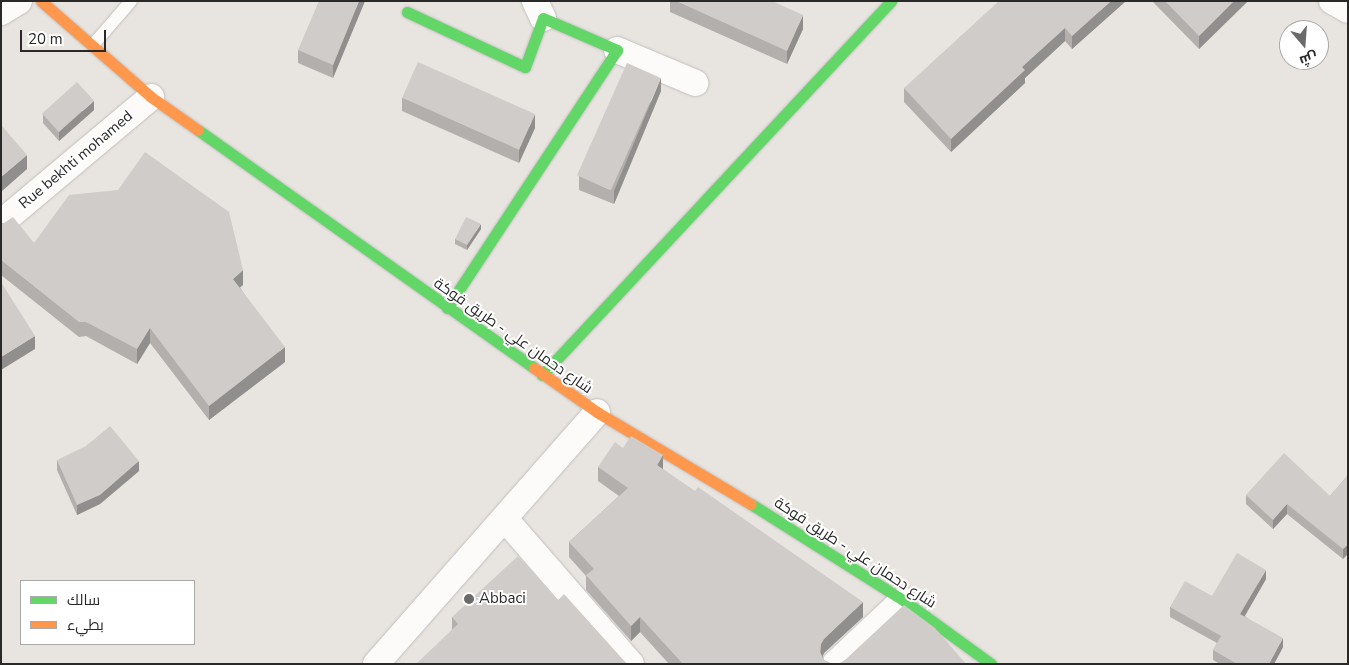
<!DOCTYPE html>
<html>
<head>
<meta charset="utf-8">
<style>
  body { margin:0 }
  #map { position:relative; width:1349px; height:665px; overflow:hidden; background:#e8e4df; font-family:"Nunito Sans",Cairo,sans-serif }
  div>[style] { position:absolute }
  .roads { filter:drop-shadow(0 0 1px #c1c0c0) drop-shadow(0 0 1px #c1c0c0) }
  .lane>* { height:12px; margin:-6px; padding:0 6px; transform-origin:6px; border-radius:6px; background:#fcfbfa }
  .street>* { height:26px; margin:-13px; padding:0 13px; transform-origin:13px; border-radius:13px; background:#fcfbfa }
  .fast>* { height:11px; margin:-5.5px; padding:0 5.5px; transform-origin:5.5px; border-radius:5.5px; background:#63d668 }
  .slow>* { height:11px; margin:-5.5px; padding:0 5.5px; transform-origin:5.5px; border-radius:5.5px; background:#ff974d }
  .wall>* { inset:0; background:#b2afad }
  .shaded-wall>* { inset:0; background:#918f8d }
  .building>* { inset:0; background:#cfccc9; transform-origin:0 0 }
  .dots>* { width:14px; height:14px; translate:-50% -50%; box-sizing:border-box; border:2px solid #fff; border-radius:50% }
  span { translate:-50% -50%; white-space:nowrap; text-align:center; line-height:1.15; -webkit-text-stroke:4px #fff; paint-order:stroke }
  .street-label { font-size:15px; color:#292929 }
  .poi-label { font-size:15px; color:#292929 }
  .left { translate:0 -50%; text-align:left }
  .frame { position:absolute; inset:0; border:2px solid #292929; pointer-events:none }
  .legend { position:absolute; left:20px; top:580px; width:175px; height:65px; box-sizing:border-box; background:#fff; border:1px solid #a9a9a9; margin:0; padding:6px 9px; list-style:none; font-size:15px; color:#292929 }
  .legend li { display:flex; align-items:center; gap:10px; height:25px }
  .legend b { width:25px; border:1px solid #a9a9a9 }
  .north { position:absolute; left:1279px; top:20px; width:50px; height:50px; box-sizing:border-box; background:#fff; border:1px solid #a9a9a9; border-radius:50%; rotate:162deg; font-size:14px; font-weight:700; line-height:20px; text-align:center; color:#292929 }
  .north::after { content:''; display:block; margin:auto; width:18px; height:22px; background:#6c6a69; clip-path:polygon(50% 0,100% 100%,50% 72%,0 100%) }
  .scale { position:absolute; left:20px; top:30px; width:86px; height:22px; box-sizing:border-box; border:2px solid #292929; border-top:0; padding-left:6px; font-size:15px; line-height:18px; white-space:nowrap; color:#292929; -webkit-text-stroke:4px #fff; paint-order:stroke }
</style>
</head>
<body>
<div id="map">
  <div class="roads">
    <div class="lane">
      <div style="left:93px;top:45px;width:58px;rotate:-49.2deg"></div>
    </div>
    <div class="street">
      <div style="left:535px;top:1px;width:19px;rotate:65deg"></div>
      <div style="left:1332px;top:1px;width:18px;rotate:29deg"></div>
      <div style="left:1px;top:12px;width:21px;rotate:-31deg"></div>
      <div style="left:617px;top:50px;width:85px;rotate:22.9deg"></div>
      <div style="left:1px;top:223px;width:196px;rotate:-40deg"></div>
      <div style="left:505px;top:519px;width:192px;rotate:49deg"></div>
      <div style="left:376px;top:664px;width:335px;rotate:-48.7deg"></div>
      <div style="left:835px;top:664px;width:93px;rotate:-43.3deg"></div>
    </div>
    <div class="fast">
      <div style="left:407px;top:12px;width:130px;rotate:25deg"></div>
      <div style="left:525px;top:67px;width:52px;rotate:-69.8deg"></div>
      <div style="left:543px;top:18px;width:81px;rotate:23.4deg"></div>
      <div style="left:617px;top:50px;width:309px;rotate:123.4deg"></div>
      <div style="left:198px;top:130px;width:412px;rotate:35.3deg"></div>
      <div style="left:542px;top:375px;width:512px;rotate:-46.98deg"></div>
      <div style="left:751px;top:504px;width:180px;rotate:32.3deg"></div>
      <div style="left:903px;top:600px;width:109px;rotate:36deg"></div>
    </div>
    <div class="slow">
      <div style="left:41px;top:1px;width:146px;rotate:41.1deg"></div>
      <div style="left:151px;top:97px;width:57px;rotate:35.1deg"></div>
      <div style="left:534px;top:368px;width:77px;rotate:34.9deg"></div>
      <div style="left:597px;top:412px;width:179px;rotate:30.9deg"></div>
    </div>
  </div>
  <div class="wall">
    <div style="clip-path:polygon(365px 1px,333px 78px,298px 63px,298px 50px)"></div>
    <div style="clip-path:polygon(670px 1px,772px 1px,803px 29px,787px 64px,670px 12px)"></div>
    <div style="clip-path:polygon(1126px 1px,1072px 49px,1065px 41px,1025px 78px,1025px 83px,951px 152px,904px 102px,904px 88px)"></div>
    <div style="clip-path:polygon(1152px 1px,1248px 1px,1199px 49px)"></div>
    <div style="clip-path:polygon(661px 91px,614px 204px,579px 190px,579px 176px)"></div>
    <div style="clip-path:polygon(402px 98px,535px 128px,519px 163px,402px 111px)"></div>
    <div style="clip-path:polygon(94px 110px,59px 141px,43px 123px,43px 114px)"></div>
    <div style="clip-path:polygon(1px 223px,34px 243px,243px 285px,240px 287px,285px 362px,209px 420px,150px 343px,137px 364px,86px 336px,79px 337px,1px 275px)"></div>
    <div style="clip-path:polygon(481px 229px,467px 250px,455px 244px,455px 239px)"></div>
    <div style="clip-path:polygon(623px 448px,663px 469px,863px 617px,824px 653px,823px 656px,824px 660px,830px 663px,836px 664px,669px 664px,640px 632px,631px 641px,586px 590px,586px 576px,569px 557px,569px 542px,619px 496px,598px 481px,598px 467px)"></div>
    <div style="clip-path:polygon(57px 460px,139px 471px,100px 504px,77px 515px,57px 470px)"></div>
    <div style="clip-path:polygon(1348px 475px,1343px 559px,1287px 514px,1273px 529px,1246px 504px,1246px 495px,1330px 496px)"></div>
    <div style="clip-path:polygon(1266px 579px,1245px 616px,1283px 647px,1274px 664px,1220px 664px,1213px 660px,1213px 650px,1217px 643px,1170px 617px,1170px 607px,1212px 596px)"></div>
    <div style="clip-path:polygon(558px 600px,627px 664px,452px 631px,452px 617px)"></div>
  </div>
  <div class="shaded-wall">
    <div style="clip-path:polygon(359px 1px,365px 1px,333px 78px,333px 65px)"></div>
    <div style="clip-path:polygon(1111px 1px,1126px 1px,1072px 49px,1072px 36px)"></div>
    <div style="clip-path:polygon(1234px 1px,1248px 1px,1199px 49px,1199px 36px)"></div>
    <div style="clip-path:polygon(803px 15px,803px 29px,787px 64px,787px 51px)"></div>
    <div style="clip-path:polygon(1065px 28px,1065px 41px,1025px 78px,1025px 83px,951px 152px,951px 139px,1022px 67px)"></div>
    <div style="clip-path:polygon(661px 78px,661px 91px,614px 204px,614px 191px)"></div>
    <div style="clip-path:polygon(94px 101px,94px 110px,59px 141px,59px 132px)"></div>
    <div style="clip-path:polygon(535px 114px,535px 128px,519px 163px,519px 150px)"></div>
    <div style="clip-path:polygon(27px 155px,27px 169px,1px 192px,1px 177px)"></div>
    <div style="clip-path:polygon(481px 224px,481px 229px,467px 250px,467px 245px)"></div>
    <div style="clip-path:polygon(243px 270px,243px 285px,233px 293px,233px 279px)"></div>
    <div style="clip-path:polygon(150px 328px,150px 343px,137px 364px,137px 349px)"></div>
    <div style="clip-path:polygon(35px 336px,35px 349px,1px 370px,1px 357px)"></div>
    <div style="clip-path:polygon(285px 347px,285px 362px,209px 420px,209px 406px)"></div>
    <div style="clip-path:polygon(663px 455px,663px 470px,657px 465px)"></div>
    <div style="clip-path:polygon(139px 461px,139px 471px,100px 504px,77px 515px,77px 505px)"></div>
    <div style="clip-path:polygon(1287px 504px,1287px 514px,1273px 529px,1273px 520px)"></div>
    <div style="clip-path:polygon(1348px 544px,1348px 554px,1343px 559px,1343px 549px)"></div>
    <div style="clip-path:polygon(1266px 570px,1266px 579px,1240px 624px,1240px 614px)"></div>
    <div style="clip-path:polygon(863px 602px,863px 617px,824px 653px,821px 659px,820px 664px,821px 644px,824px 639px)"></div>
    <div style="clip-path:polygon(640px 617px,640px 632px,631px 641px,631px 626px)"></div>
    <div style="clip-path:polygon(1283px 638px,1283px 647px,1274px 664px,1269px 664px)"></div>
  </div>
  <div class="building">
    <div style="clip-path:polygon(319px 1px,359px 1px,333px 65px,298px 50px)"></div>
    <div style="clip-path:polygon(676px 1px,772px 1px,803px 15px,787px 51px)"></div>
    <div style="clip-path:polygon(999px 1px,1111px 1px,1072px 36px,1065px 28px,1022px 67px,1025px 70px,951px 139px,904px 88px)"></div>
    <div style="clip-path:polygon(1165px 1px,1234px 1px,1199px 36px)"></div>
    <div style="left:418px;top:62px;width:128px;height:39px;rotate:24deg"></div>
    <div style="left:627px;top:63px;width:37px;height:123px;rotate:24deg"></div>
    <div style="left:77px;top:82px;width:25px;height:47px;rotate:48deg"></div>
    <div style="clip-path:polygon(2px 126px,27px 155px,1px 177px,1px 127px)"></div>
    <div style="clip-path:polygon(145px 152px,229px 212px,243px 270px,233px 279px,285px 347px,209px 406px,150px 328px,137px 349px,86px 322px,79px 322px,1px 260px,1px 223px,4px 223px,13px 217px,34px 243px,69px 195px,118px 190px)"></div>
    <div style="clip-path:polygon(466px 217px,481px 224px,467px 245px,455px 239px)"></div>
    <div style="clip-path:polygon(1px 282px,35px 336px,1px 357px)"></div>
    <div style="clip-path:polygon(110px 426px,139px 461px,100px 495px,77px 505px,57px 460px,86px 446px)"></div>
    <div style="clip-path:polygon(631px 436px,663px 455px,657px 465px,695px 491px,698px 487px,863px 602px,824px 639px,821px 644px,820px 652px,824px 660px,830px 663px,836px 664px,683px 664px,640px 617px,631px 626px,586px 575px,594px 569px,569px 542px,628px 488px,598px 467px,615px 442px,623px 448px)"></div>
    <div style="clip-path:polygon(1284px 453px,1330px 496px,1348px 475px,1348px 544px,1343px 549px,1287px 504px,1273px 520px,1246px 495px)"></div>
    <div style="clip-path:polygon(1237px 553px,1266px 570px,1240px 614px,1283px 638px,1269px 664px,1237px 664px,1213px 650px,1221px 636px,1170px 607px,1185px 581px,1212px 596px)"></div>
    <div style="clip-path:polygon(518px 556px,558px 600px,564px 594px,627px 664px,416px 664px,458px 624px,452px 617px)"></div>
    <div style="clip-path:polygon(904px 605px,935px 628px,966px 664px,838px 664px,845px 660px)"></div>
  </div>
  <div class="dots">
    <div style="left:469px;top:599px;background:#6c6a69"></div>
  </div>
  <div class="street-label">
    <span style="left:76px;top:160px;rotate:-40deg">Rue bekhti mohamed</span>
    <span style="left:513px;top:336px;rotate:35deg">شارع دحمان علي - طريق فوكة</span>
    <span style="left:855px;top:553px;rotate:33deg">شارع دحمان علي - طريق فوكة</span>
  </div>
  <div class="poi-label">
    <span class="left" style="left:479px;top:599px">Abbaci</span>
  </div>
  <div class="frame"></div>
  <ul class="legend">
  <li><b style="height:6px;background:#63d668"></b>سالك</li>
  <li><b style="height:6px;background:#ff974d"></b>بطيء</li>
  </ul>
  <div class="north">ش</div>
  <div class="scale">20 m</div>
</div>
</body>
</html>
